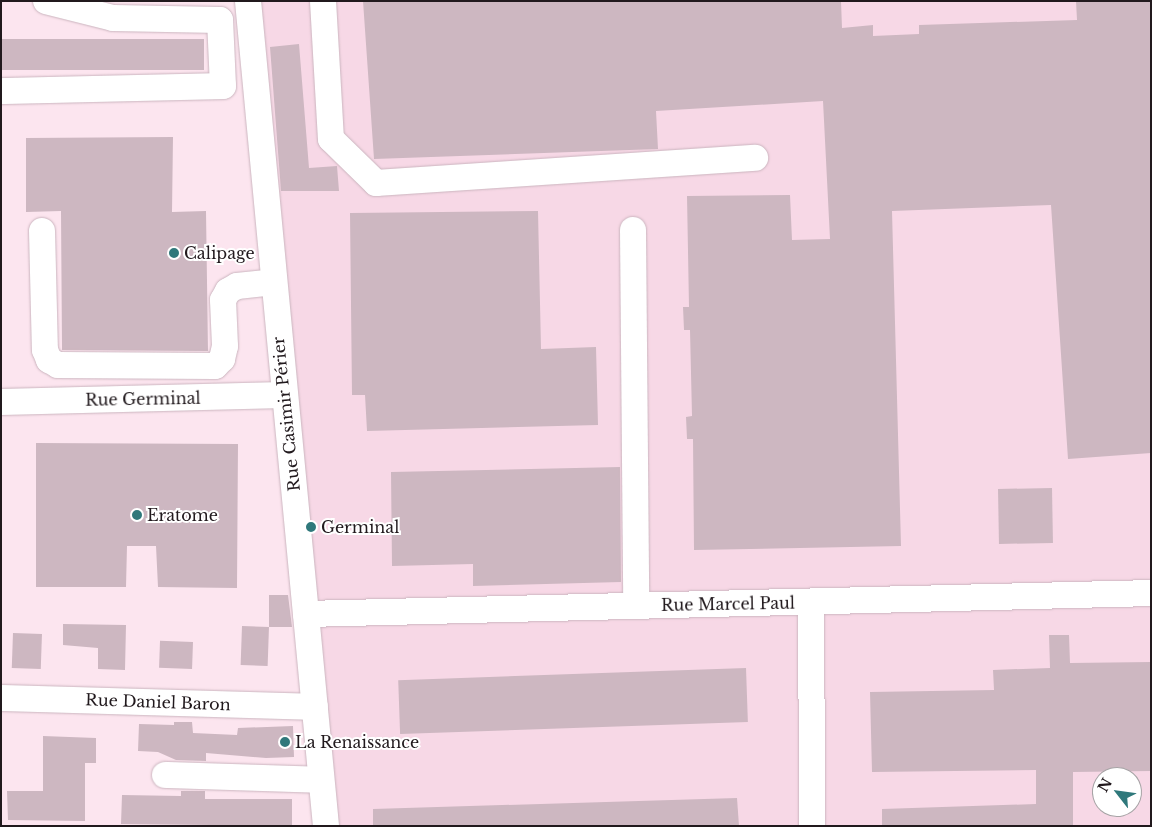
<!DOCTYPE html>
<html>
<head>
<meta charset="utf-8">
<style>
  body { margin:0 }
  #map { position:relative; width:1152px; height:827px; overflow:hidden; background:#fce5ef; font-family:"Libre Baskerville",serif }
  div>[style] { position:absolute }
  .built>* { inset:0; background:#f7d8e6 }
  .building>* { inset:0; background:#cdb7c1; transform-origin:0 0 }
  .roads { filter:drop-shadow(0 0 1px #cbb5bf) drop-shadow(0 0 1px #cbb5bf) }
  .minor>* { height:26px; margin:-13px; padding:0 13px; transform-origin:13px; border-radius:13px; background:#fff }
  .dots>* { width:14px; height:14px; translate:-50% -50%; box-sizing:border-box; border:2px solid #fff; border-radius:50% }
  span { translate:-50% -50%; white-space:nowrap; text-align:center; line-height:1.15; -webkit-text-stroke:4px #fff; paint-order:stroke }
  .poi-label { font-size:16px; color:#21191d }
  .left { translate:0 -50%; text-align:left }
  .street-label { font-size:16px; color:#21191d }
  .frame { position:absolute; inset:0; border:2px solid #21191d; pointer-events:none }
  .north { position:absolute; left:1092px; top:767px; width:50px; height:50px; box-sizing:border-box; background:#fff; border:1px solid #a6a3a5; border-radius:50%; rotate:300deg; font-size:14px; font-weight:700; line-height:20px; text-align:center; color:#21191d }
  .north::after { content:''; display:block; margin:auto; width:18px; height:22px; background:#2f787b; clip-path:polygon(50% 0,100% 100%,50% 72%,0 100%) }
</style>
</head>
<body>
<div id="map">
  <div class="built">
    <div style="clip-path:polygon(evenodd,248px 1px,1151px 1px,1151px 826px,329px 826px,248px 1px,1102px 777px,1132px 777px,1132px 807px,1102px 807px,1102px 777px)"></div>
  </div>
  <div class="building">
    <div style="clip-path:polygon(363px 1px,841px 1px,842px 28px,873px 25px,873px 36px,919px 34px,919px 25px,1077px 20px,1076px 1px,1151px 1px,1151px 453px,1068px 459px,1051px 205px,892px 211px,901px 546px,694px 550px,693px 439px,687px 439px,686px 417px,692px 416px,690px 330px,684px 330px,683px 307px,689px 307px,687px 196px,790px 195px,792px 240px,830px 239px,823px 101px,656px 111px,658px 149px,374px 159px)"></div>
    <div style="left:1px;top:39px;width:203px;height:31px"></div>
    <div style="clip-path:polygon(299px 44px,309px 168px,337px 166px,339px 191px,281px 191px,270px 47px)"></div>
    <div style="clip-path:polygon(173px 137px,172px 212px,206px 211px,208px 351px,62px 350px,61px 211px,26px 212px,26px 138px)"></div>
    <div style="clip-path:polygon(538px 211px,541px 349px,596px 347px,598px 425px,367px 431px,365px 395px,352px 395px,350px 213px)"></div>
    <div style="clip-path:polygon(36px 443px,238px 444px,237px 588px,158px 587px,156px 546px,127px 546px,126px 587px,36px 587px)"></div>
    <div style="clip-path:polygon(620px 467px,621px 582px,473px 586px,473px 564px,392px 566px,391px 472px)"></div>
    <div style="left:1052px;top:488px;width:55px;height:54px;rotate:89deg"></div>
    <div style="clip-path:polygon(269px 595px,288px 595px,292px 627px,269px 627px)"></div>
    <div style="clip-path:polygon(63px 624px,126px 625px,125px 670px,98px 669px,98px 648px,63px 645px)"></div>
    <div style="left:242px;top:626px;width:27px;height:39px;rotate:2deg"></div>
    <div style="left:13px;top:633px;width:29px;height:35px;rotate:2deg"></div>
    <div style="clip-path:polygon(1049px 635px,1069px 635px,1070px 663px,1151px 662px,1151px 771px,1073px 772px,1073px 826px,882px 826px,882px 809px,1036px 804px,1036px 770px,872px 772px,870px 692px,994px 690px,993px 670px,1050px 668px)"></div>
    <div style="left:193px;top:642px;width:27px;height:33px;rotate:92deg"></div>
    <div style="left:746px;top:668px;width:54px;height:348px;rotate:88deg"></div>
    <div style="clip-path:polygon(174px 722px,192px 722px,193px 733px,237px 735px,238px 728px,293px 726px,294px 757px,266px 758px,206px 753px,206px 761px,176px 760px,158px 752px,138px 751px,139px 724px,174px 725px)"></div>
    <div style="clip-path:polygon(43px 736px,96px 738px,96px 763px,85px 763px,85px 821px,8px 820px,7px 791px,43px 791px)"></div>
    <div style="clip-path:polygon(181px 791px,205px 791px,205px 799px,292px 799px,292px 826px,121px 824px,122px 795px,181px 796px)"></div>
    <div style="clip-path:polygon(737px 798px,739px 826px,373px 826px,373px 809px)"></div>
  </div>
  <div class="roads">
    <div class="minor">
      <div style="left:248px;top:1px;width:829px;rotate:84.6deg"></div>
      <div style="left:323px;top:1px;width:138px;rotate:86.7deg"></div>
      <div style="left:331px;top:139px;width:63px;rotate:44.4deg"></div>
      <div style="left:376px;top:183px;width:380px;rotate:-3.8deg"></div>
      <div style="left:1px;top:91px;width:222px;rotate:-1.3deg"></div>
      <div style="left:223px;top:86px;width:66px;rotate:-92.6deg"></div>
      <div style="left:220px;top:20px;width:107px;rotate:-178.9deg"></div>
      <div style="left:113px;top:18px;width:69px;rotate:-165.8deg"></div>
      <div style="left:633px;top:230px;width:376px;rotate:89.5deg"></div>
      <div style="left:42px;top:231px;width:119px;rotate:88.6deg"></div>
      <div style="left:45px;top:350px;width:11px;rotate:68deg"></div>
      <div style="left:49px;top:360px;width:10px;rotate:29deg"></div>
      <div style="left:58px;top:365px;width:157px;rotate:0.4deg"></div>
      <div style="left:215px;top:366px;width:10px;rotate:-45deg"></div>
      <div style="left:222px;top:359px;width:13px;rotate:-77deg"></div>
      <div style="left:225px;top:346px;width:46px;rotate:-92.5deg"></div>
      <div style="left:223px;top:300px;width:10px;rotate:-61deg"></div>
      <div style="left:228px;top:291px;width:10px;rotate:-29deg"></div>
      <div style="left:237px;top:286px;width:37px;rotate:-6deg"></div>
      <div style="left:1px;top:402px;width:283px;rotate:-1.4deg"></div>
      <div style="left:811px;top:602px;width:224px;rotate:89.7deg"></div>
      <div style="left:306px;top:614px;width:845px;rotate:-1.42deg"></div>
      <div style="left:1px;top:698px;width:314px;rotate:1.6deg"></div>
      <div style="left:165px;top:775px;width:156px;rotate:1.8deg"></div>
    </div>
  </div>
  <div class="dots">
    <div style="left:174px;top:253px;background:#2f787b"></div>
    <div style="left:137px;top:515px;background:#2f787b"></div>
    <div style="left:311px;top:527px;background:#2f787b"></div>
    <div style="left:285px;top:742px;background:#2f787b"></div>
  </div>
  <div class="poi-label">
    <span class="left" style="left:184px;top:253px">Calipage</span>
    <span class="left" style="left:147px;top:515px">Eratome</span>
    <span class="left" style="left:321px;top:527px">Germinal</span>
    <span class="left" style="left:295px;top:742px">La Renaissance</span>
  </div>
  <div class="street-label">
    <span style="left:143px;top:399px;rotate:-1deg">Rue Germinal</span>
    <span style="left:286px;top:414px;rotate:-96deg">Rue Casimir Périer</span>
    <span style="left:728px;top:604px;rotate:-1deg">Rue Marcel Paul</span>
    <span style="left:158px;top:702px;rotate:2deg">Rue Daniel Baron</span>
  </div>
  <div class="frame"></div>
  <div class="north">N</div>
</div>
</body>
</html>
